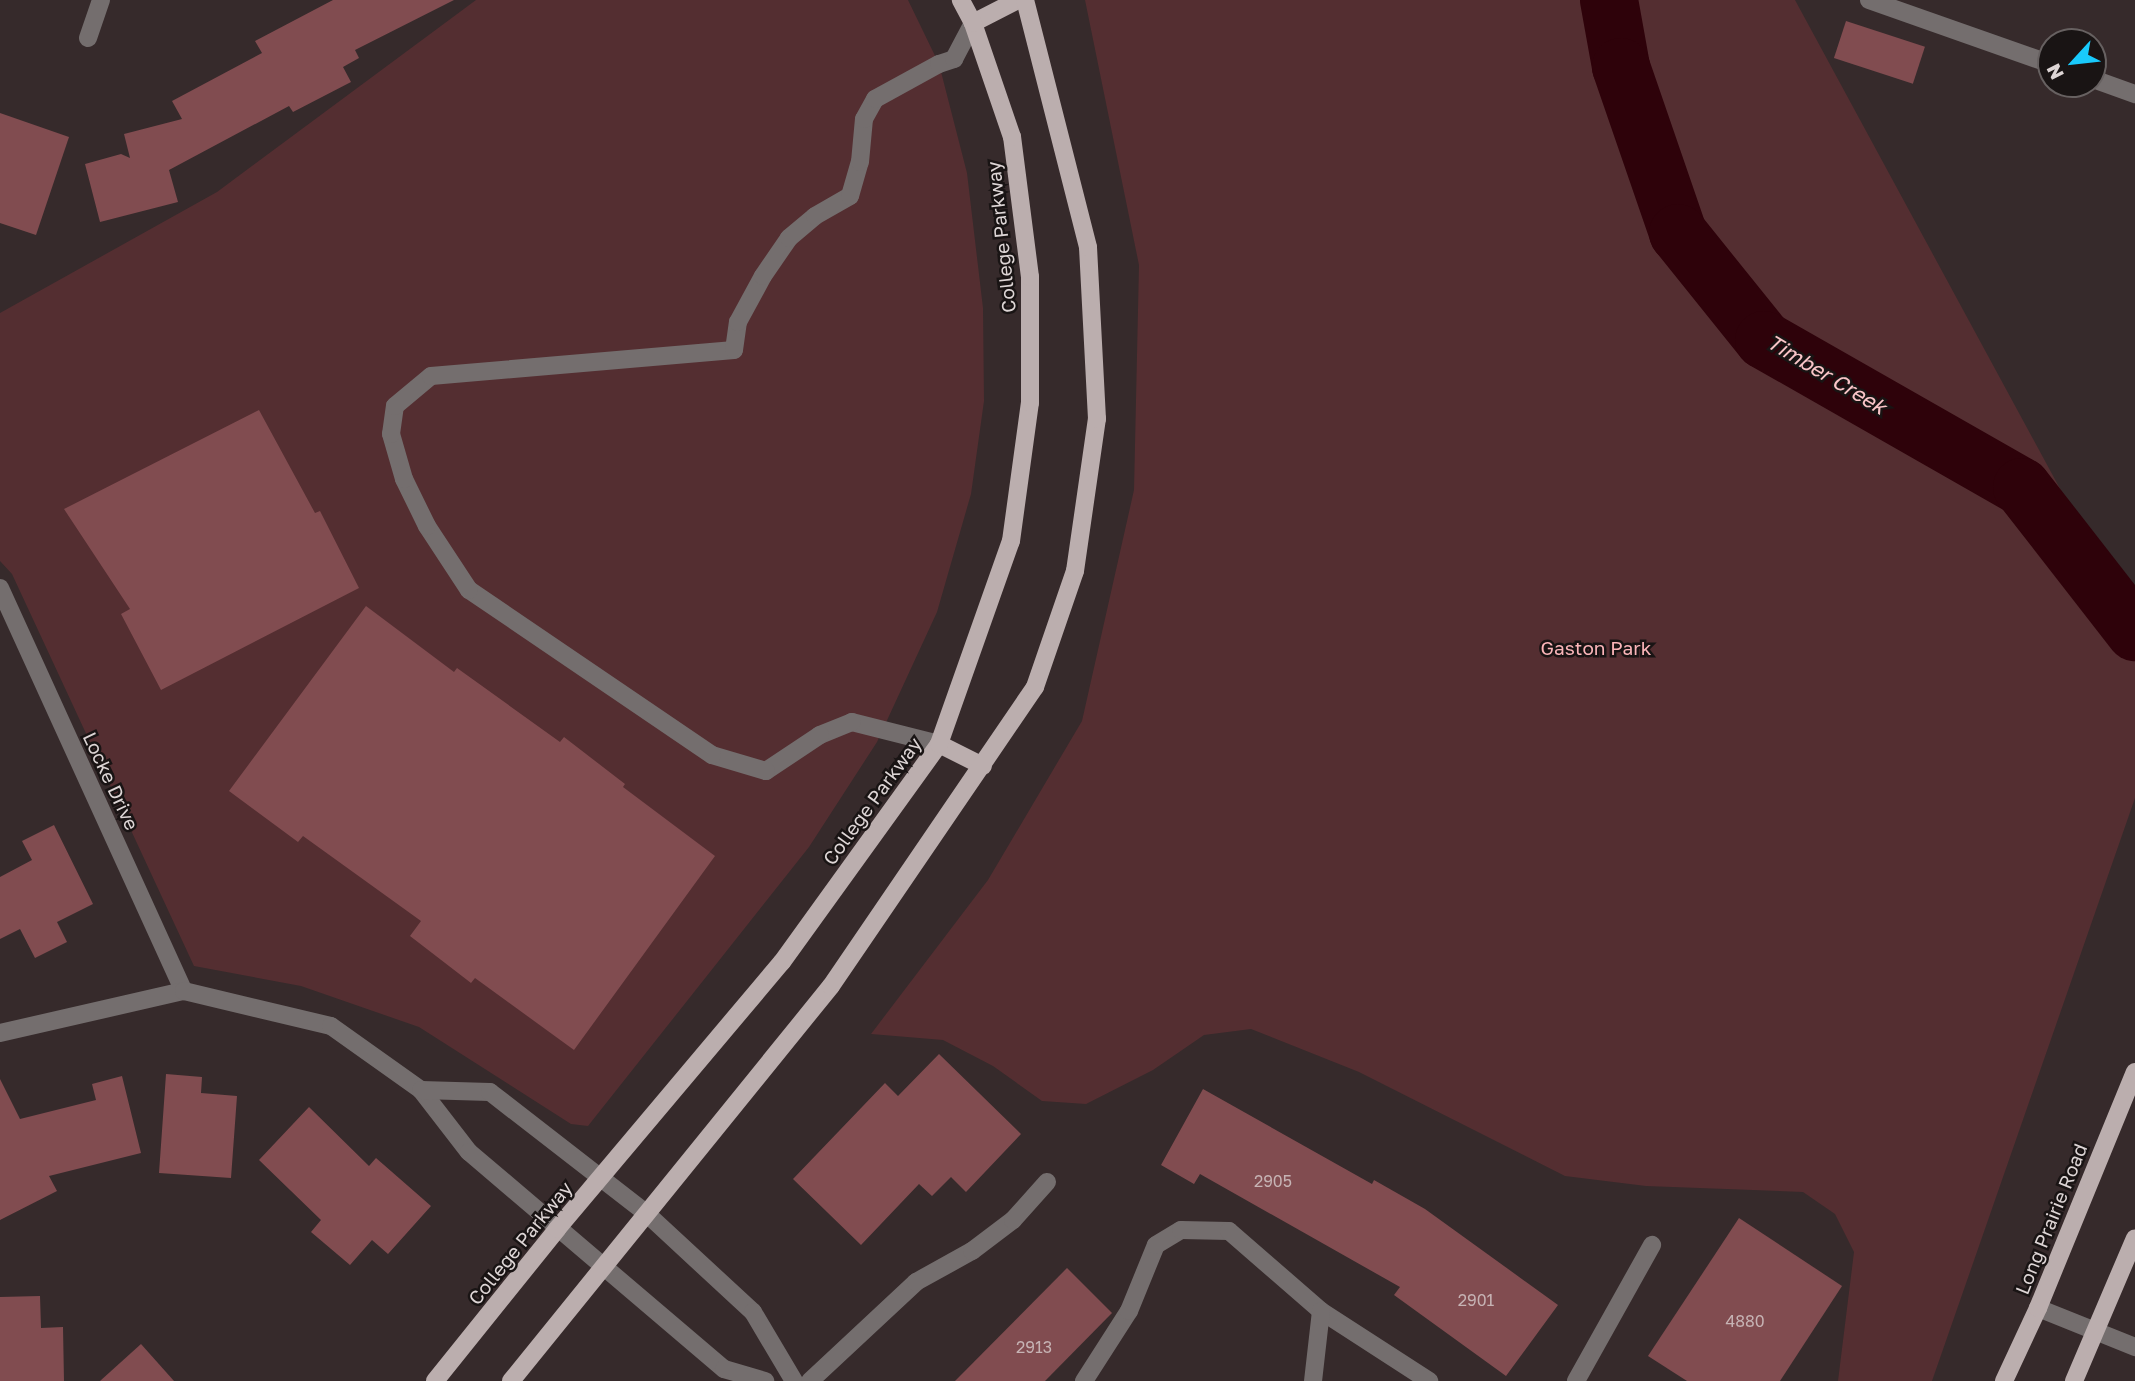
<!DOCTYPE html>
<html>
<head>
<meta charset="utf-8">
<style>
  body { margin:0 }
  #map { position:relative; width:2135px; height:1381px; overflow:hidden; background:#362a2b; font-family:"Golos Text",sans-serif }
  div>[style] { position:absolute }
  .green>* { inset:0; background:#542e31 }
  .river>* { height:58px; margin:-29px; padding:0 29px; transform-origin:29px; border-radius:29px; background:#2e020a }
  .building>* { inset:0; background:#814c50; transform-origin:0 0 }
  .minor>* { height:18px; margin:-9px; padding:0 9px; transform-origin:9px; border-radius:9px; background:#746e6e }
  .major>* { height:18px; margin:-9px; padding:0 9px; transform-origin:9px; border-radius:9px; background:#bbaeae }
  span { translate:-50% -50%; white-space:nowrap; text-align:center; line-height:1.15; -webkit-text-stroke:5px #191414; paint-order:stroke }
  .number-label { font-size:16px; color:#c6b3b4 }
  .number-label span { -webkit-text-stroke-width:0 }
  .street-label { font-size:19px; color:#ddd5d5 }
  .park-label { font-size:19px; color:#fbb5b9 }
  .water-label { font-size:21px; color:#fac5c8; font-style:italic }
  .north { position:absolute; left:2037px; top:28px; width:70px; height:70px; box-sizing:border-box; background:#191414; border:2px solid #676161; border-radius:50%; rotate:243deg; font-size:19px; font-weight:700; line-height:28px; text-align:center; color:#ddd5d5 }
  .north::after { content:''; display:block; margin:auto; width:24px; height:32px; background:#19cafc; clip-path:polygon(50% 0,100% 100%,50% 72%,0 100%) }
</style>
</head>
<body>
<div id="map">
  <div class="green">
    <div style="clip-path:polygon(476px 0,908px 0,939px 64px,967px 173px,983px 308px,984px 401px,971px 494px,937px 612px,877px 742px,809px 847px,588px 1126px,571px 1124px,419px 1027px,301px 986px,194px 966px,12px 574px,0 561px,0 313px,217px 192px)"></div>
    <div style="clip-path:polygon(1085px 0,1795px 0,2135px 627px,2135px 798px,1932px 1381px,1838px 1381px,1854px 1252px,1835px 1214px,1803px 1192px,1646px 1186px,1565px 1176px,1359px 1072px,1251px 1029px,1204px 1035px,1153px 1070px,1086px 1104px,1042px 1101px,993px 1066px,943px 1040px,871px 1034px,988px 880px,1082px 721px,1134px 490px,1139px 265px)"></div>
  </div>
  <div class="river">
    <div style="left:1609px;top:0;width:68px;rotate:79.8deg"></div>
    <div style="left:1621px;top:67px;width:176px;rotate:71deg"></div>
    <div style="left:1678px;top:233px;width:137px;rotate:51.2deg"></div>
    <div style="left:1764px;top:340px;width:297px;rotate:29.7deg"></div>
    <div style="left:2022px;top:487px;width:184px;rotate:52.1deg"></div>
  </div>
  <div class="building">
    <div style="clip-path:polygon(333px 0,454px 0,355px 50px,359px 58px,343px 67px,351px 82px,293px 112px,289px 106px,169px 170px,178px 202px,100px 222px,85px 164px,121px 154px,130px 158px,124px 134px,182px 119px,172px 101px,262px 53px,255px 41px)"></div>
    <div style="left:1846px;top:21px;width:83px;height:39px;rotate:18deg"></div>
    <div style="clip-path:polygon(0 113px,69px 137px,36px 235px,0 223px)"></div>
    <div style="clip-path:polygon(259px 410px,315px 513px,320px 511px,359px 588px,161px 690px,121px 614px,130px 609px,64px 509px)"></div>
    <div style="clip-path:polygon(366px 606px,454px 672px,457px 668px,560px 742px,564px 737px,625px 784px,623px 787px,715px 856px,574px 1050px,475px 978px,471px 983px,410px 936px,421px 921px,303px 836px,298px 842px,229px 791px)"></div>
    <div style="clip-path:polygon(54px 825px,93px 904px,57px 922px,67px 942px,35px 958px,20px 929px,0 939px,0 877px,32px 860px,22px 841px)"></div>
    <div style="clip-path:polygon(939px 1054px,1021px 1134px,966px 1192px,951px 1177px,932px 1196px,919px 1184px,861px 1245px,793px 1179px,885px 1083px,898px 1096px)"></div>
    <div style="clip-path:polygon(166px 1074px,202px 1077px,201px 1093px,237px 1096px,231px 1178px,159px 1173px)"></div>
    <div style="clip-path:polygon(122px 1076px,141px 1153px,49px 1176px,57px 1191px,0 1220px,0 1079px,20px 1119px,96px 1100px,92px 1084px)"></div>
    <div style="clip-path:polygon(1203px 1089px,1372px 1184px,1374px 1180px,1425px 1209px,1558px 1305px,1506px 1376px,1394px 1295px,1400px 1287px,1200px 1174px,1194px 1184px,1161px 1165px)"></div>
    <div style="clip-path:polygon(309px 1107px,369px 1166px,376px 1158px,431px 1206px,388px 1254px,372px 1240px,350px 1265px,311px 1232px,321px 1220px,259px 1160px)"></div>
    <div style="clip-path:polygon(1739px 1218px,1842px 1286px,1780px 1381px,1687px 1381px,1648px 1356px)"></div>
    <div style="clip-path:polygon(1067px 1268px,1112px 1313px,1045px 1381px,955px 1381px)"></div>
    <div style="clip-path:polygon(40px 1296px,41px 1328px,63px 1327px,64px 1381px,0 1381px,0 1297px)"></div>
    <div style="clip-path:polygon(141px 1344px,174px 1381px,100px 1381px)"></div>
  </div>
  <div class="minor">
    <div style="left:1869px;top:0;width:193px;rotate:19.4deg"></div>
    <div style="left:88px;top:38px;width:40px;rotate:-71.1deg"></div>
    <div style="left:2093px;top:79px;width:45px;rotate:19.7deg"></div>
    <div style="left:0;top:588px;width:443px;rotate:65.5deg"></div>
    <div style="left:939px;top:744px;width:90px;rotate:-165.8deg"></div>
    <div style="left:852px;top:722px;width:35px;rotate:158deg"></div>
    <div style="left:820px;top:735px;width:65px;rotate:146.3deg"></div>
    <div style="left:766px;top:771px;width:56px;rotate:-163.5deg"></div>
    <div style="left:712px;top:755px;width:294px;rotate:-145.8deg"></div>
    <div style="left:469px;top:590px;width:77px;rotate:-123.3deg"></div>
    <div style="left:427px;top:526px;width:52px;rotate:-116.1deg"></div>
    <div style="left:404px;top:479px;width:47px;rotate:-106.1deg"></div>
    <div style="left:391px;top:434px;width:28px;rotate:-82deg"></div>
    <div style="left:395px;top:406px;width:47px;rotate:-39.8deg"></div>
    <div style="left:431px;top:376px;width:304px;rotate:-4.9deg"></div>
    <div style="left:734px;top:350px;width:28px;rotate:-82deg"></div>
    <div style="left:738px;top:322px;width:52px;rotate:-61.5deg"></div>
    <div style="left:763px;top:276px;width:46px;rotate:-55.6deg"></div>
    <div style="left:789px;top:238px;width:34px;rotate:-40deg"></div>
    <div style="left:815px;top:216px;width:40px;rotate:-29.7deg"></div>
    <div style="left:850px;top:196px;width:35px;rotate:-74deg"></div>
    <div style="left:860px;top:162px;width:43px;rotate:-84.7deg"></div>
    <div style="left:864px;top:119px;width:23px;rotate:-61deg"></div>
    <div style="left:875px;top:99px;width:73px;rotate:-28.7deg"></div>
    <div style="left:939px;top:64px;width:16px;rotate:-18deg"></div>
    <div style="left:954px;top:59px;width:41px;rotate:-62.2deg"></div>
    <div style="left:0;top:1033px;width:189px;rotate:-12.9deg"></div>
    <div style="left:184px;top:991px;width:151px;rotate:13.4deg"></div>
    <div style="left:331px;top:1026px;width:110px;rotate:35.4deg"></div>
    <div style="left:421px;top:1090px;width:78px;rotate:52.3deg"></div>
    <div style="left:469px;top:1152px;width:335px;rotate:40.4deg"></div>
    <div style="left:724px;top:1369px;width:43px;rotate:16.3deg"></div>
    <div style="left:421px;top:1090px;width:69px;rotate:1.7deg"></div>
    <div style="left:490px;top:1092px;width:197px;rotate:37.8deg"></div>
    <div style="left:646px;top:1213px;width:146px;rotate:42.8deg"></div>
    <div style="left:753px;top:1312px;width:80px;rotate:59.3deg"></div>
    <div style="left:2038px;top:1308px;width:105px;rotate:21.9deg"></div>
    <div style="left:1321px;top:1311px;width:129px;rotate:32.9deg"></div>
    <div style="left:810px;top:1381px;width:145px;rotate:-43deg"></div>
    <div style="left:916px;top:1282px;width:64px;rotate:-29deg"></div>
    <div style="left:972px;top:1251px;width:51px;rotate:-37.1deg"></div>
    <div style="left:1013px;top:1220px;width:51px;rotate:-48.2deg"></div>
    <div style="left:1084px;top:1381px;width:83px;rotate:-57.3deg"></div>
    <div style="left:1129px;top:1311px;width:71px;rotate:-67.8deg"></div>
    <div style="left:1156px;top:1245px;width:29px;rotate:-31deg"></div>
    <div style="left:1181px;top:1230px;width:48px;rotate:1.2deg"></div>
    <div style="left:1229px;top:1231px;width:122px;rotate:41deg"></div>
    <div style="left:1321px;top:1311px;width:70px;rotate:96.5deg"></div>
    <div style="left:1576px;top:1381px;width:156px;rotate:-60.8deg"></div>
  </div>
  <div class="major">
    <div style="left:973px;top:23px;width:51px;rotate:-27.1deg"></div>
    <div style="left:939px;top:744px;width:49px;rotate:26.6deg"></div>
    <div style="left:435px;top:1381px;width:195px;rotate:-51.2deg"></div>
    <div style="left:557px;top:1229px;width:349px;rotate:-49.9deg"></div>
    <div style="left:782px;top:962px;width:269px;rotate:-54.2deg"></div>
    <div style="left:939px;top:744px;width:215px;rotate:-70.5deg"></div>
    <div style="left:1011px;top:541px;width:139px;rotate:-82.2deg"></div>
    <div style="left:1030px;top:403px;width:126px;rotate:-90deg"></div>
    <div style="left:1030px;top:277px;width:141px;rotate:-97.3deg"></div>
    <div style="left:1012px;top:137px;width:120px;rotate:-108.9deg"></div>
    <div style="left:973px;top:23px;width:26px;rotate:-118deg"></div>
    <div style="left:511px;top:1381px;width:508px;rotate:-50.99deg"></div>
    <div style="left:831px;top:986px;width:362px;rotate:-55.7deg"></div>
    <div style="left:1035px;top:687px;width:123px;rotate:-71deg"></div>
    <div style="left:1075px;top:571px;width:154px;rotate:-81.8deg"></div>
    <div style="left:1097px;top:419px;width:172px;rotate:-93deg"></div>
    <div style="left:1088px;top:247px;width:255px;rotate:-104.3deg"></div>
    <div style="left:2004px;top:1381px;width:81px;rotate:-65deg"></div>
    <div style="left:2038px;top:1308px;width:255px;rotate:-67.7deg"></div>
    <div style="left:2074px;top:1381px;width:155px;rotate:-66.9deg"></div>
  </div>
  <div class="number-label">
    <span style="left:1273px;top:1181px">2905</span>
    <span style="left:1476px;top:1300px">2901</span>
    <span style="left:1745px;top:1321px">4880</span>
    <span style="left:1034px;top:1347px">2913</span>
  </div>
  <div class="street-label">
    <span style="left:1001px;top:237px;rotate:-96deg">College Parkway</span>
    <span style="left:111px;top:781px;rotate:65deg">Locke Drive</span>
    <span style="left:872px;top:801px;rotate:-54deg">College Parkway</span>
    <span style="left:2051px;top:1219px;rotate:-68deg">Long Prairie Road</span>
    <span style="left:520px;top:1243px;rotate:-51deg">College Parkway</span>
  </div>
  <div class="park-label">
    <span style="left:1596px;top:648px">Gaston Park</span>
  </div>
  <div class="water-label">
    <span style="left:1827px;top:374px;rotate:31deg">Timber Creek</span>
  </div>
  <div class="north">N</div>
</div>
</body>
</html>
